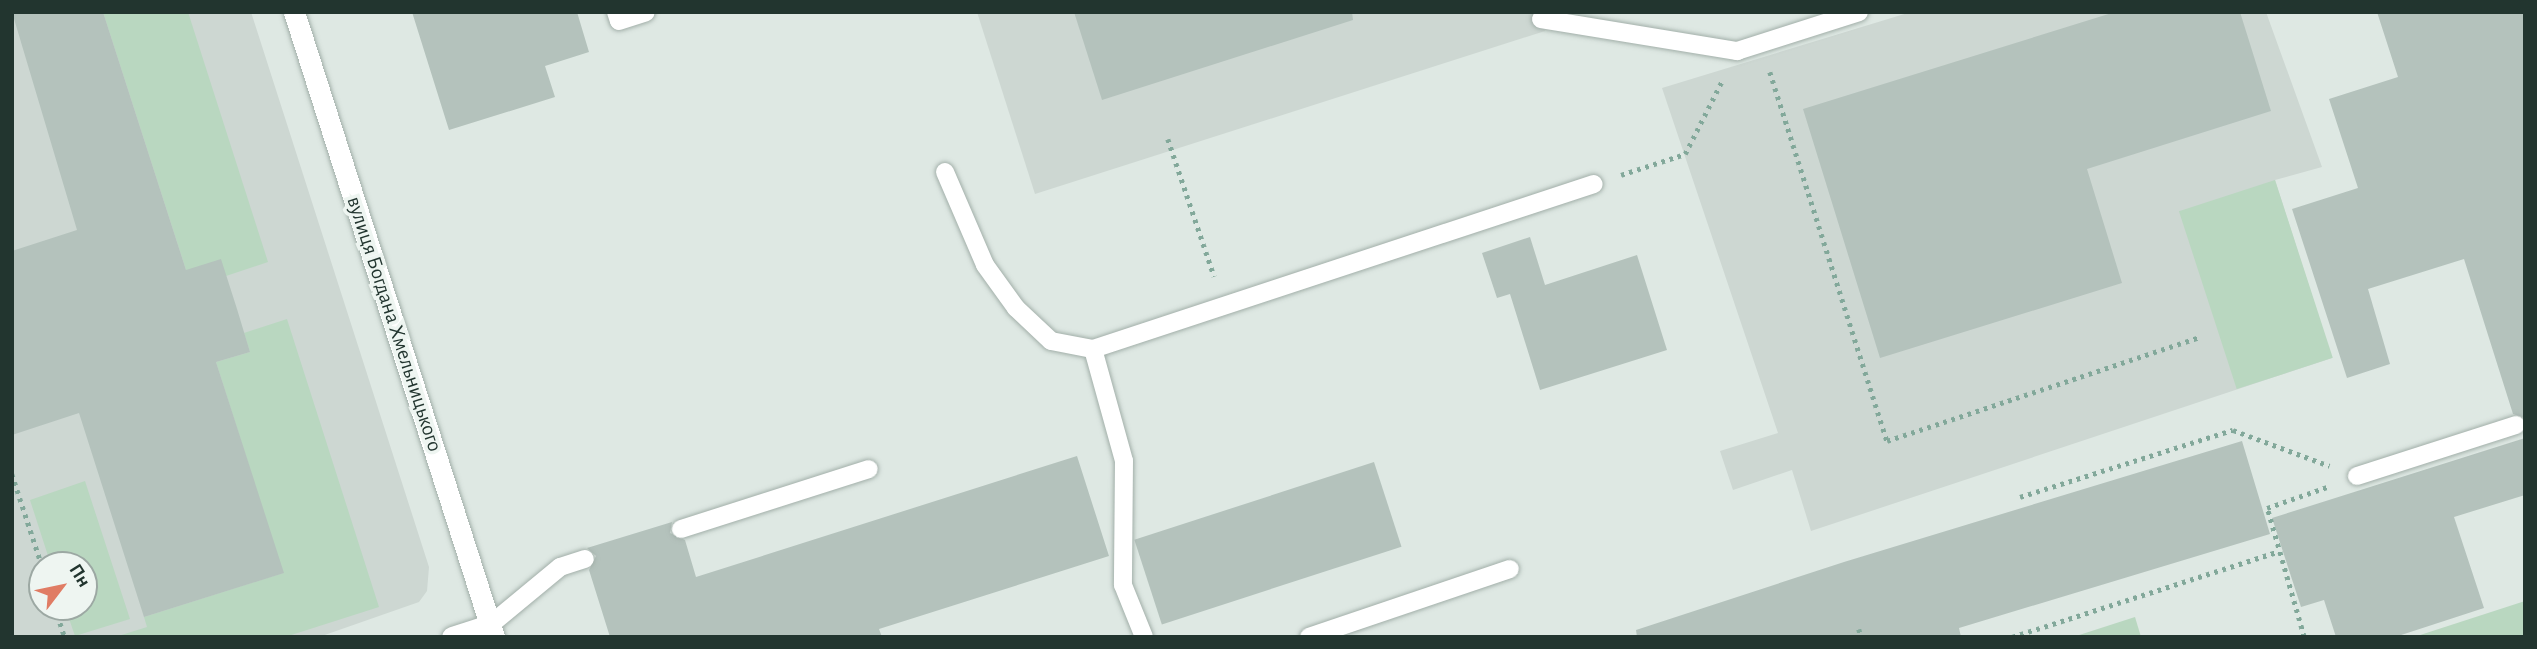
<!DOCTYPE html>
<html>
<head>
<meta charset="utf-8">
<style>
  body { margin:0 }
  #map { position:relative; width:2537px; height:649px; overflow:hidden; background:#dee8e3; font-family:"Alegreya Sans",sans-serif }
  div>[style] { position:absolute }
  .built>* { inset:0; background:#cdd7d2 }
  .green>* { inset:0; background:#b9d7c0; transform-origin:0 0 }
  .building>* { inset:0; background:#b4c2bc; transform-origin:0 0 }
  .path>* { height:4.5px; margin-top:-2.25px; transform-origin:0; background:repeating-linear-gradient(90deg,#82a89a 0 3.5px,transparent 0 8.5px) }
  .roads { filter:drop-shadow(0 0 2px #a2afa9) drop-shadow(0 0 2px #a2afa9) }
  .service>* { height:18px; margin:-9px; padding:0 9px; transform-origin:9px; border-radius:9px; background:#fff }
  .minor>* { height:21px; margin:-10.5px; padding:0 10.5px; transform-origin:10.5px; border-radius:10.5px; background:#fff }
  .tertiary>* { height:21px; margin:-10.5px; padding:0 10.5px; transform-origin:10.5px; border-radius:10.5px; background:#fff }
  span { translate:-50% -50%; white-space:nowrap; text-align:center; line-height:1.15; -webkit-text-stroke:7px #eef5f1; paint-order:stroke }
  .street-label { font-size:21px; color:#22352f }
  .frame { position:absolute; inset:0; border:14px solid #22352f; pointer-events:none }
  .north { position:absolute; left:28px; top:551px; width:70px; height:70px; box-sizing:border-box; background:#eef5f1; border:2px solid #9ca8a3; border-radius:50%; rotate:58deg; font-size:19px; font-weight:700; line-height:28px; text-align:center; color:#22352f }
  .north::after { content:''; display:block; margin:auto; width:24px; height:32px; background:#e07c64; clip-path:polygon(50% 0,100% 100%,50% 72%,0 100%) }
</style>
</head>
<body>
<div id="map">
  <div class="built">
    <div style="clip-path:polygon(evenodd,12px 12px,251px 12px,429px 567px,427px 591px,419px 602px,319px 637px,12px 637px,12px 12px,42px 565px,84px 565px,84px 607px,42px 607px,42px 565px)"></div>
    <div style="clip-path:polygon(977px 12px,1539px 12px,1545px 31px,1035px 194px)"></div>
    <div style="clip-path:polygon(1911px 12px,2266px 12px,2322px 167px,2275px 180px,2332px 358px,1811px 531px,1792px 470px,1733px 490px,1720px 451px,1778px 433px,1662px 88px)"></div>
  </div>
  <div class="green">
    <div style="clip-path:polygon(103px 12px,188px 12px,268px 262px,226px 276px,186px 270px)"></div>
    <div style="left:2275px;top:180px;width:187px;height:101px;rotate:72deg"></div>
    <div style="clip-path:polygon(287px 319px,379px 607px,285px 637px,115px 637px,147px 627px,144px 617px,283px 573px,216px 362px,250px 352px,244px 333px)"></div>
    <div style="clip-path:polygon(85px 481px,130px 619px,75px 636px,65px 607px,84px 607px,84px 565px,51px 565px,30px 500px)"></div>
    <div style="clip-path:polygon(2525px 601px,2525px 637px,2414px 637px)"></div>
    <div style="clip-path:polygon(2135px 617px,2141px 637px,2073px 637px)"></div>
  </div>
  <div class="building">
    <div style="clip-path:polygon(12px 12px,103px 12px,186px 270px,221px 259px,237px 309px,250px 352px,216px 362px,284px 573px,144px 617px,79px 413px,12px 435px,12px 251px,77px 230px)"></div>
    <div style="clip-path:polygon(412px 12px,577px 12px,589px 52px,545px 66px,555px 97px,449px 130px)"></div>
    <div style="clip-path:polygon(1074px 12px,1352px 12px,1353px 20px,1102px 100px)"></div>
    <div style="clip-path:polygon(2115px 12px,2240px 12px,2271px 111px,2087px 169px,2122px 283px,1880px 358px,1803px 109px)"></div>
    <div style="clip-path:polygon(2377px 12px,2525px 12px,2525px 418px,2513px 414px,2464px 259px,2368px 289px,2390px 364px,2347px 378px,2292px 209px,2358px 188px,2329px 99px,2398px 77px)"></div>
    <div style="clip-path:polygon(1530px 237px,1545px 285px,1637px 255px,1667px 350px,1540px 390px,1510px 294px,1497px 298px,1482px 253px)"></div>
    <div style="clip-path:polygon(2525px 438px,2525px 495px,2454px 517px,2484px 608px,2395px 637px,2336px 637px,2324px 600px,2301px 607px,2272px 518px)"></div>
    <div style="clip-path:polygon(2242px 441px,2270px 534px,1959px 628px,1961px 637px,1637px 637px,1636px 630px,1844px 562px)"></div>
    <div style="clip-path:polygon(1077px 456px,1109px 556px,879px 629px,882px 637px,610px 637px,589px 570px,596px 556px,587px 548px,672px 522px,670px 533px,685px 540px,696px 577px)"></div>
    <div style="left:1374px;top:462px;width:89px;height:252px;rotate:72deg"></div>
  </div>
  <div class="path">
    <div style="left:1770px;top:72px;width:387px;rotate:72.4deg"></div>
    <div style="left:1887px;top:441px;width:330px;rotate:-18.4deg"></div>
    <div style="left:1168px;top:139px;width:145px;rotate:71.4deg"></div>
    <div style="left:1621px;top:175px;width:67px;rotate:-18.2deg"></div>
    <div style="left:1685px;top:154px;width:82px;rotate:-63.1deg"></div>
    <div style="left:12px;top:474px;width:97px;rotate:71.9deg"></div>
    <div style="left:2020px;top:497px;width:223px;rotate:-17.5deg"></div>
    <div style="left:2233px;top:430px;width:103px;rotate:20.4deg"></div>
    <div style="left:55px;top:607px;width:32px;rotate:72deg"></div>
    <div style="left:1859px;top:629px;width:8px;rotate:76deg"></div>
    <div style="left:2012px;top:637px;width:278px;rotate:-17.8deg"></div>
    <div style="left:2304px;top:637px;width:134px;rotate:-106deg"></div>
    <div style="left:2267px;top:508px;width:67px;rotate:-19.2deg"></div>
  </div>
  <div class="roads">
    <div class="service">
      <div style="left:616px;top:12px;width:9px;rotate:72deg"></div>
      <div style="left:619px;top:21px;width:28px;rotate:-18deg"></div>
      <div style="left:1541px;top:19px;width:199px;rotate:9.3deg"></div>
      <div style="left:1737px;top:51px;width:128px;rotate:-17.7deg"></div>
      <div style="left:945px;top:172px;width:101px;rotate:66.7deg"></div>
      <div style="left:985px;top:265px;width:53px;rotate:54.2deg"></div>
      <div style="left:1016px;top:308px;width:48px;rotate:43.3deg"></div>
      <div style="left:1051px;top:341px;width:43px;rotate:10.8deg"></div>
      <div style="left:1093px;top:349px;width:527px;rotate:-18.23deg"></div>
      <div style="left:1093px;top:349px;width:116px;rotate:74.5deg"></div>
      <div style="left:1124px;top:461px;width:124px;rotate:90.5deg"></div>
      <div style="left:1123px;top:585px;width:56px;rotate:68deg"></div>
      <div style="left:2357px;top:476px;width:167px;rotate:-17.8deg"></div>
      <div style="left:681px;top:529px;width:197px;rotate:-17.7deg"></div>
      <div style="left:490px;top:625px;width:91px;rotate:-39.6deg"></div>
      <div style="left:560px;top:567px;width:26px;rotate:-18deg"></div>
      <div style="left:1309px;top:637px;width:212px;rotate:-18.7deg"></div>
    </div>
    <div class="minor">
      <div style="left:452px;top:637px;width:40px;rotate:-18deg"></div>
    </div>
    <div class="tertiary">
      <div style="left:294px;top:12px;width:656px;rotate:72.26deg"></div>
    </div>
  </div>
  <div class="street-label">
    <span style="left:394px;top:324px;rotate:72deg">вулиця Богдана Хмельницького</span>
  </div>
  <div class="frame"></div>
  <div class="north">Пн</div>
</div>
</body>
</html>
